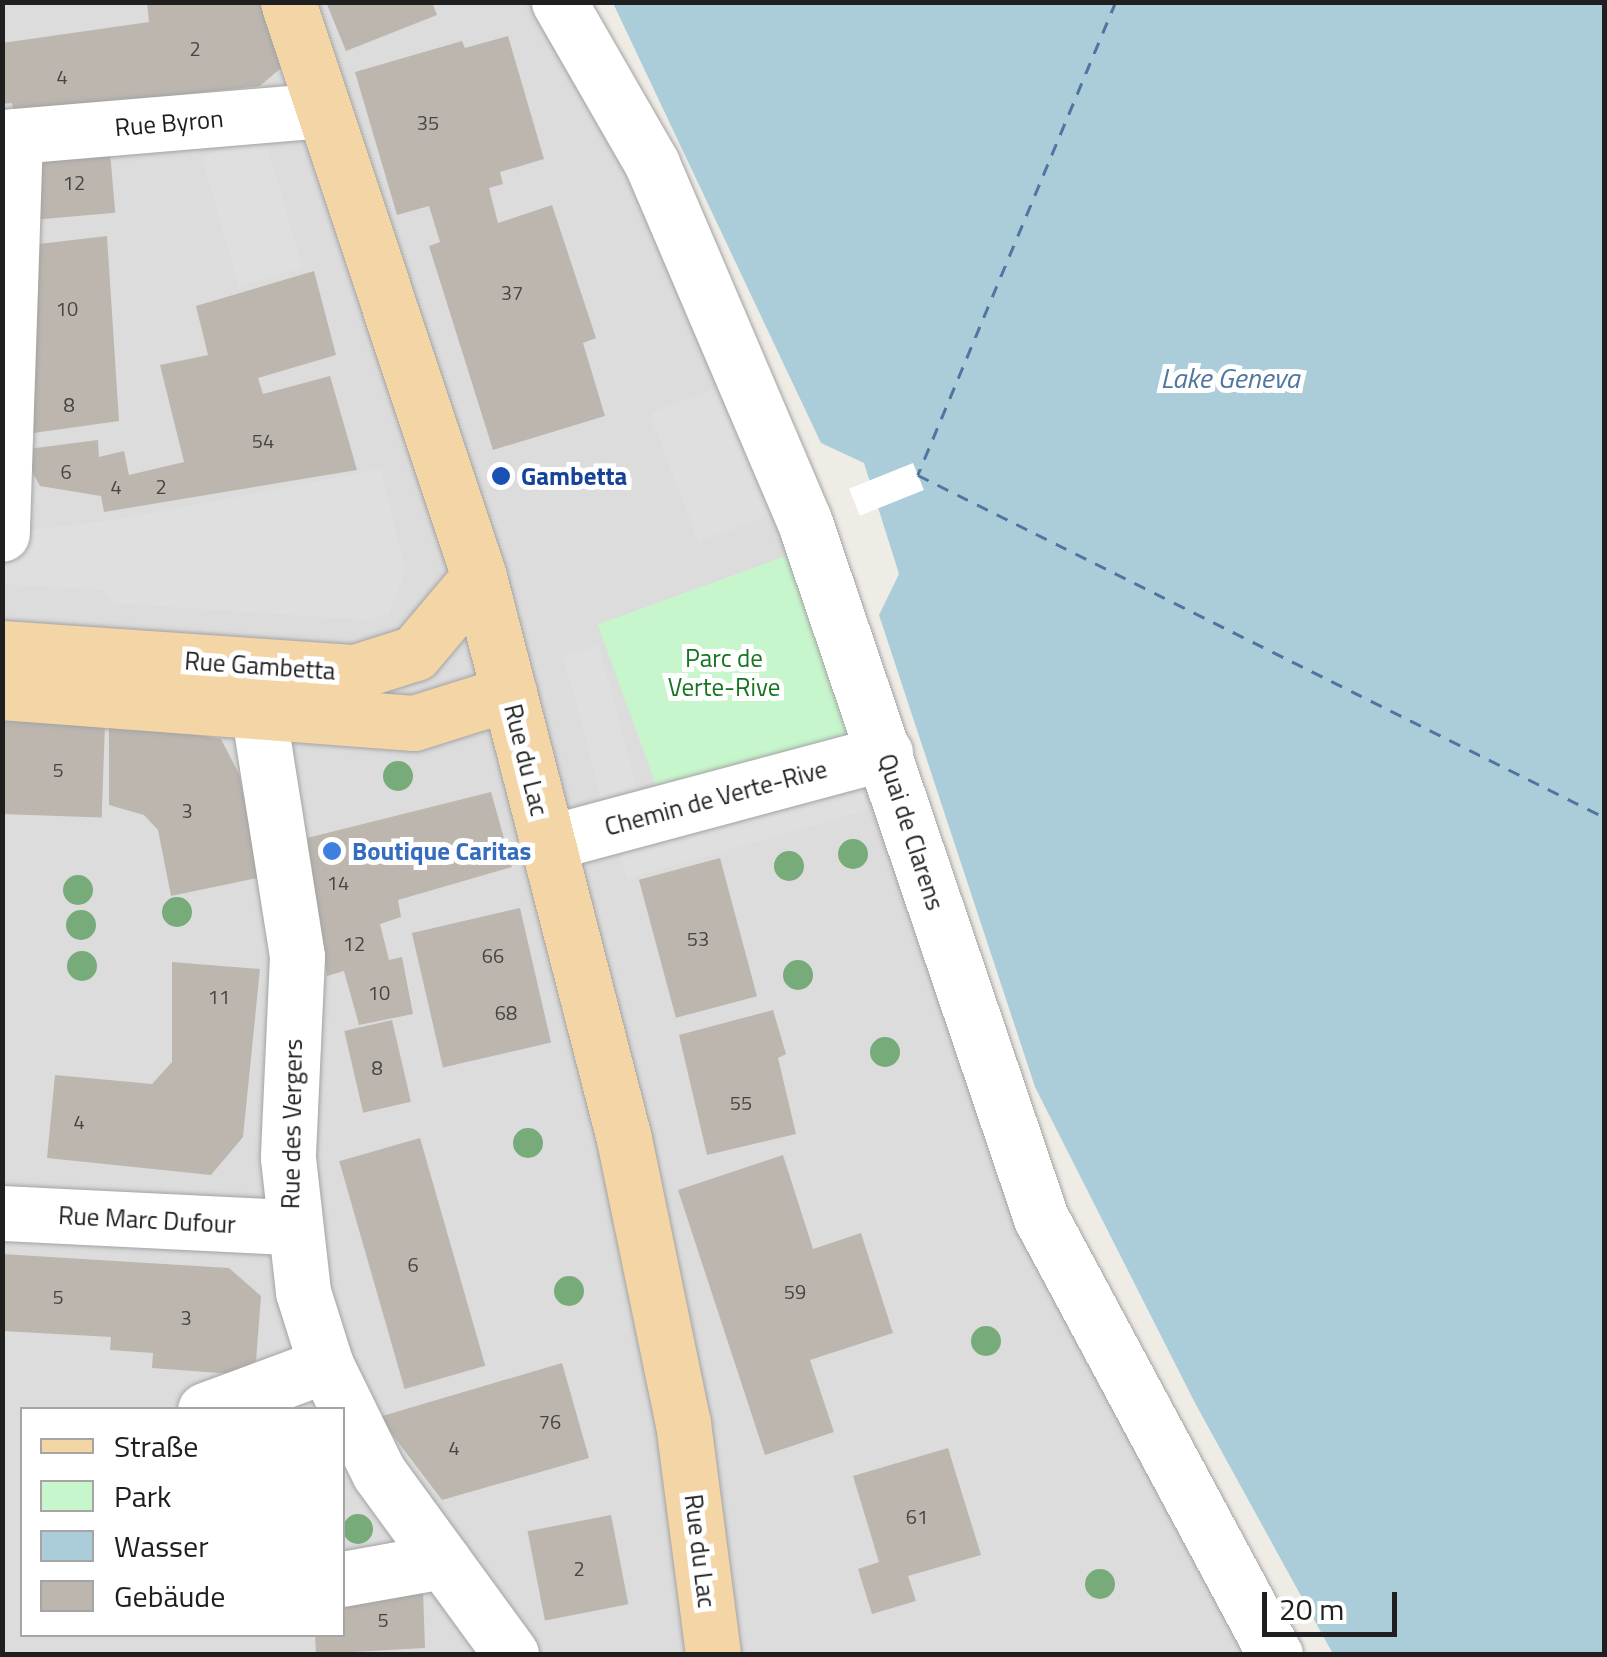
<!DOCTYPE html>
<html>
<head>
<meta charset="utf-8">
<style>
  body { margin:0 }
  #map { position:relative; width:1607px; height:1657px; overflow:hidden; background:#efece6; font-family:"Titillium Web",sans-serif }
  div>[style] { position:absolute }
  .residential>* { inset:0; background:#dddcdc }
  .park>* { inset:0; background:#c7f5cc; transform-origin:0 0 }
  .parking>* { inset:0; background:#dfdfdf; transform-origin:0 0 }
  .water>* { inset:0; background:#aacdd9 }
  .pier>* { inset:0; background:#fff; transform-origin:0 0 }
  .ferry>* { height:2.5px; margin-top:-1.25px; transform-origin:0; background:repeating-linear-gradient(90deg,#5076a0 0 12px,transparent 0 22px) }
  .building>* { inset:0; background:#bcb6af; transform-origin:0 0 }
  .roads { filter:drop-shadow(0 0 2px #a3a3a3) drop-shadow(0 0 2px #a3a3a3) }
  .minor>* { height:55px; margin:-27.5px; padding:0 27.5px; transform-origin:27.5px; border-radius:27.5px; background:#fff }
  .major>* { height:55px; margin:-27.5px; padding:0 27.5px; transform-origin:27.5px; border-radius:27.5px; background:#f4d5a6 }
  .trees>* { width:30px; height:30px; margin:-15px; border-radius:50%; background:#77ab79 }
  .dots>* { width:28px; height:28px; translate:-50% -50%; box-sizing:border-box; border:5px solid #fff; border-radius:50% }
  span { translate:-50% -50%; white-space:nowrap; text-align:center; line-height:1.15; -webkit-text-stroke:10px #fff; paint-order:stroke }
  .number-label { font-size:20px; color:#464543 }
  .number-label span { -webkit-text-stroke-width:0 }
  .street-label { font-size:25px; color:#1f1f1f }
  .transit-label { font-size:25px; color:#164399; font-weight:700 }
  .left { translate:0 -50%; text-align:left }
  .park-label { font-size:25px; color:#157520 }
  .shop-label { font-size:25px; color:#366cbe; font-weight:700 }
  .water-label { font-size:28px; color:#5076a0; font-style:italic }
  .frame { position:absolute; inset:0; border:5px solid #1f1f1f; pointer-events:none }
  .legend { position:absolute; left:20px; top:1407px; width:325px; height:230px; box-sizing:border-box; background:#fff; border:2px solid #a5a5a5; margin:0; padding:12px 18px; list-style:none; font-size:30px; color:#1f1f1f }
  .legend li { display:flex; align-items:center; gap:20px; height:50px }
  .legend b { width:50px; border:2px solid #a5a5a5 }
  .scale { position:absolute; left:1262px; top:1592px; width:135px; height:45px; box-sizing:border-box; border:5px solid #1f1f1f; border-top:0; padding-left:12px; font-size:30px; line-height:35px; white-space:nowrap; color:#1f1f1f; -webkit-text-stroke:8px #fff; paint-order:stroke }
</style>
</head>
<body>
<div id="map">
  <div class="residential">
    <div style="clip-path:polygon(evenodd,3px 3px,559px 3px,632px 128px,1012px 1142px,1275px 1654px,3px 1654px,3px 3px,22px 1410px,342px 1410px,342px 1634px,22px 1634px,22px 1410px)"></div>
  </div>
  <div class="park">
    <div style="left:794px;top:553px;width:194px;height:209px;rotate:70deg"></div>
  </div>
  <div class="parking">
    <div style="left:265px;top:138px;width:135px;height:66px;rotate:74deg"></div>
    <div style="left:730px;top:383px;width:137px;height:86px;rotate:69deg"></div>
    <div style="clip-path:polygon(381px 469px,405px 571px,389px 614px,369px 620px,113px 603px,105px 590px,3px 584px,2px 534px,121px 519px)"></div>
    <div style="left:599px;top:646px;width:158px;height:37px;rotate:75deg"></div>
    <div style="left:859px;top:778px;width:33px;height:251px;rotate:74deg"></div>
  </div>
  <div class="water">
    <div style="clip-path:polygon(613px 3px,1604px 3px,1604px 1654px,1333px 1654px,1195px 1403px,1035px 1087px,879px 615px,899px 574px,864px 463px,821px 443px)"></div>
  </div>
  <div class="pier">
    <div style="left:913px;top:463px;width:29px;height:69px;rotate:68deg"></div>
  </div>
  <div class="ferry">
    <div style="left:1116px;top:2px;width:513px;rotate:112.71deg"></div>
    <div style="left:918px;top:475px;width:767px;rotate:26.5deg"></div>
  </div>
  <div class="building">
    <div style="clip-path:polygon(147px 2px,260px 2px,282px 67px,260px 86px,14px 113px,12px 103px,2px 104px,2px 43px,149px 22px)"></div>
    <div style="clip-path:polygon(326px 2px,432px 2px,437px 15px,346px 51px)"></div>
    <div style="clip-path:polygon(508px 36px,544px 159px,500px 172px,503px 184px,489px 188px,498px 223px,552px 205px,596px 338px,583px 343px,605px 416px,493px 450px,429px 246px,440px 242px,429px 206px,397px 215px,355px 72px,462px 41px,465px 48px)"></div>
    <div style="left:109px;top:141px;width:72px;height:78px;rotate:85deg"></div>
    <div style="clip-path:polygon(107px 236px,119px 421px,19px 435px,22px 246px)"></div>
    <div style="clip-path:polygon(314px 271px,336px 355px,258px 378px,263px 394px,330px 376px,357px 470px,104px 512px,101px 496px,40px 486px,20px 450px,98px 440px,99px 457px,124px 451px,129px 475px,184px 462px,160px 365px,208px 355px,196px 306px)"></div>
    <div style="left:2px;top:721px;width:103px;height:93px;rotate:2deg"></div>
    <div style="clip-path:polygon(109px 721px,221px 739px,239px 774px,262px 877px,171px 896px,158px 830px,144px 815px,109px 805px)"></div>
    <div style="clip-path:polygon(491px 792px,512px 867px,398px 900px,401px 917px,380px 924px,389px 960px,402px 957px,413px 1014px,359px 1025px,344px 971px,327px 976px,307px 838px)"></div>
    <div style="left:720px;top:858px;width:143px;height:84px;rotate:75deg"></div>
    <div style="left:520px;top:908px;width:138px;height:111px;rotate:77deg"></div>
    <div style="clip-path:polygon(172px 962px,260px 969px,243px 1137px,211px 1175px,47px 1158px,55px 1075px,152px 1084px,172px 1062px)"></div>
    <div style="clip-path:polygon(773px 1010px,786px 1054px,778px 1058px,796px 1134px,707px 1155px,679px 1035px)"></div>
    <div style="left:392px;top:1020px;width:84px;height:49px;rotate:77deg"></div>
    <div style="left:420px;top:1138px;width:237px;height:84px;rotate:74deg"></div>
    <div style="clip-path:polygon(783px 1155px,813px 1249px,861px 1233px,893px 1333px,810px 1360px,834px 1432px,765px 1455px,678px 1190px)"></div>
    <div style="clip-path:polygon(2px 1254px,229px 1268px,261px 1296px,256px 1361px,233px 1374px,152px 1368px,153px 1353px,110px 1350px,111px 1337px,2px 1331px)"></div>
    <div style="clip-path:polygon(562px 1363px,589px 1458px,442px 1500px,379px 1417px)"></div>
    <div style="clip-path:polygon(948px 1448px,981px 1555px,908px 1576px,916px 1601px,872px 1614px,858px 1569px,879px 1562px,853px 1476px)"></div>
    <div style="left:611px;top:1515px;width:91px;height:85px;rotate:79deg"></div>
    <div style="clip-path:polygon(423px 1590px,425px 1648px,316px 1654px,315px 1634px,342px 1634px,342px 1603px)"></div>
  </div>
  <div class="roads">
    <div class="minor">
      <div style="left:559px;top:2px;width:187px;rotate:60.1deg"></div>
      <div style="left:652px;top:164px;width:387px;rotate:66.9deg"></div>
      <div style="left:804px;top:520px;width:737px;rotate:71.25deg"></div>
      <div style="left:1041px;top:1218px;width:495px;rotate:61.8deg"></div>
      <div style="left:15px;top:136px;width:309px;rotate:-4.8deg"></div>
      <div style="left:2px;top:137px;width:13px;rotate:-4deg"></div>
      <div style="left:15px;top:136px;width:398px;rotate:91.9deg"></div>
      <div style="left:259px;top:716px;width:243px;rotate:81deg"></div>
      <div style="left:297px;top:956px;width:202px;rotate:92.6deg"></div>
      <div style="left:288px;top:1158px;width:135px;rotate:83.6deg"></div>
      <div style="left:303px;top:1292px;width:77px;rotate:72.5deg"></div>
      <div style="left:326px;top:1365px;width:120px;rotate:63.9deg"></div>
      <div style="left:379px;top:1473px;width:224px;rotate:53.9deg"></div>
      <div style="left:548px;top:843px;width:349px;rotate:-15deg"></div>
      <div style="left:2px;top:1213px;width:289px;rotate:2.8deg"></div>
      <div style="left:205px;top:1410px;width:129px;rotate:-20.4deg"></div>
      <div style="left:342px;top:1579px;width:103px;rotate:-10.1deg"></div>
    </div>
    <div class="major">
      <div style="left:288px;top:2px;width:606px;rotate:71.62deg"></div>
      <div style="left:479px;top:577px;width:580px;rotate:75.53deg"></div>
      <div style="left:624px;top:1139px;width:290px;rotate:78.3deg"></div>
      <div style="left:683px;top:1423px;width:233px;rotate:82.6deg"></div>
      <div style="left:2px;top:648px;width:354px;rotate:3.9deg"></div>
      <div style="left:355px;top:672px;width:63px;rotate:-17.6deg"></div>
      <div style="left:415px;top:653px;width:99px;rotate:-49.9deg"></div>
      <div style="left:2px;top:692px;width:413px;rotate:4.3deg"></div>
      <div style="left:414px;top:723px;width:100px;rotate:-17.5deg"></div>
    </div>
  </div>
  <div class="trees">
    <div style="left:398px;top:776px"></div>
    <div style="left:853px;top:854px"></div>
    <div style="left:789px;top:866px"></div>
    <div style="left:78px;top:890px"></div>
    <div style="left:177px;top:912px"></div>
    <div style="left:81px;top:925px"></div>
    <div style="left:82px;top:966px"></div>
    <div style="left:798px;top:975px"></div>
    <div style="left:885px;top:1052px"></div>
    <div style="left:528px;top:1143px"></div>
    <div style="left:569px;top:1291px"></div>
    <div style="left:986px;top:1341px"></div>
    <div style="left:358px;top:1529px"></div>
    <div style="left:1100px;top:1584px"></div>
  </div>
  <div class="dots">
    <div style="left:501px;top:476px;background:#1a4fb4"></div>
    <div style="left:332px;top:851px;background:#3f7fe0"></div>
  </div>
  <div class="number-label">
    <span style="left:195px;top:48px">2</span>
    <span style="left:62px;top:76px">4</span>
    <span style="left:428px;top:122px">35</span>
    <span style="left:74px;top:182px">12</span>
    <span style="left:512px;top:292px">37</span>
    <span style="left:67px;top:308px">10</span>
    <span style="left:69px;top:404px">8</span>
    <span style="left:263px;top:440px">54</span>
    <span style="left:66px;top:471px">6</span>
    <span style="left:116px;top:486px">4</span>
    <span style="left:161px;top:486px">2</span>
    <span style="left:58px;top:769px">5</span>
    <span style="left:187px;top:810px">3</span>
    <span style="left:338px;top:882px">14</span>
    <span style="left:698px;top:938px">53</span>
    <span style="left:354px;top:943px">12</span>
    <span style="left:493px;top:955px">66</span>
    <span style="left:379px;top:992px">10</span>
    <span style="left:219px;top:996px">11</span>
    <span style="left:506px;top:1012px">68</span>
    <span style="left:377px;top:1067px">8</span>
    <span style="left:741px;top:1102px">55</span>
    <span style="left:79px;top:1121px">4</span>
    <span style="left:413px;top:1264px">6</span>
    <span style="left:795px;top:1291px">59</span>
    <span style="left:58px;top:1296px">5</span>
    <span style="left:186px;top:1317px">3</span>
    <span style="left:550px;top:1421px">76</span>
    <span style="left:454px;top:1447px">4</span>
    <span style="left:917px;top:1516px">61</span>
    <span style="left:579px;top:1568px">2</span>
    <span style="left:383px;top:1619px">5</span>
  </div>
  <div class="street-label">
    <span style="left:169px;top:123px;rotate:-5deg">Rue Byron</span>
    <span style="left:260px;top:666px;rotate:4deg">Rue Gambetta</span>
    <span style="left:526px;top:760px;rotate:76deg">Rue du Lac</span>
    <span style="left:716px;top:798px;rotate:-15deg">Chemin de Verte-Rive</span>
    <span style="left:911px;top:832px;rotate:72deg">Quai de Clarens</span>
    <span style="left:292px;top:1124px;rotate:-89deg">Rue des Vergers</span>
    <span style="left:147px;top:1220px;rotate:3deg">Rue Marc Dufour</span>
    <span style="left:700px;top:1551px;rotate:83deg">Rue du Lac</span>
  </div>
  <div class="transit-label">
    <span class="left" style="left:521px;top:476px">Gambetta</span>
  </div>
  <div class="park-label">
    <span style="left:724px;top:673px">Parc de<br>Verte-Rive</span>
  </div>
  <div class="shop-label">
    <span class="left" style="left:352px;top:851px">Boutique Caritas</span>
  </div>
  <div class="water-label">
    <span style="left:1230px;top:378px">Lake Geneva</span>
  </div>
  <div class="frame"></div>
  <ul class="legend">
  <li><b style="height:12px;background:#f4d5a6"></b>Straße</li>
  <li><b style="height:28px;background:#c7f5cc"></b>Park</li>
  <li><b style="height:28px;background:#aacdd9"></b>Wasser</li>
  <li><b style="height:28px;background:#bcb6af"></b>Gebäude</li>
  </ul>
  <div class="scale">20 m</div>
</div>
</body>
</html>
